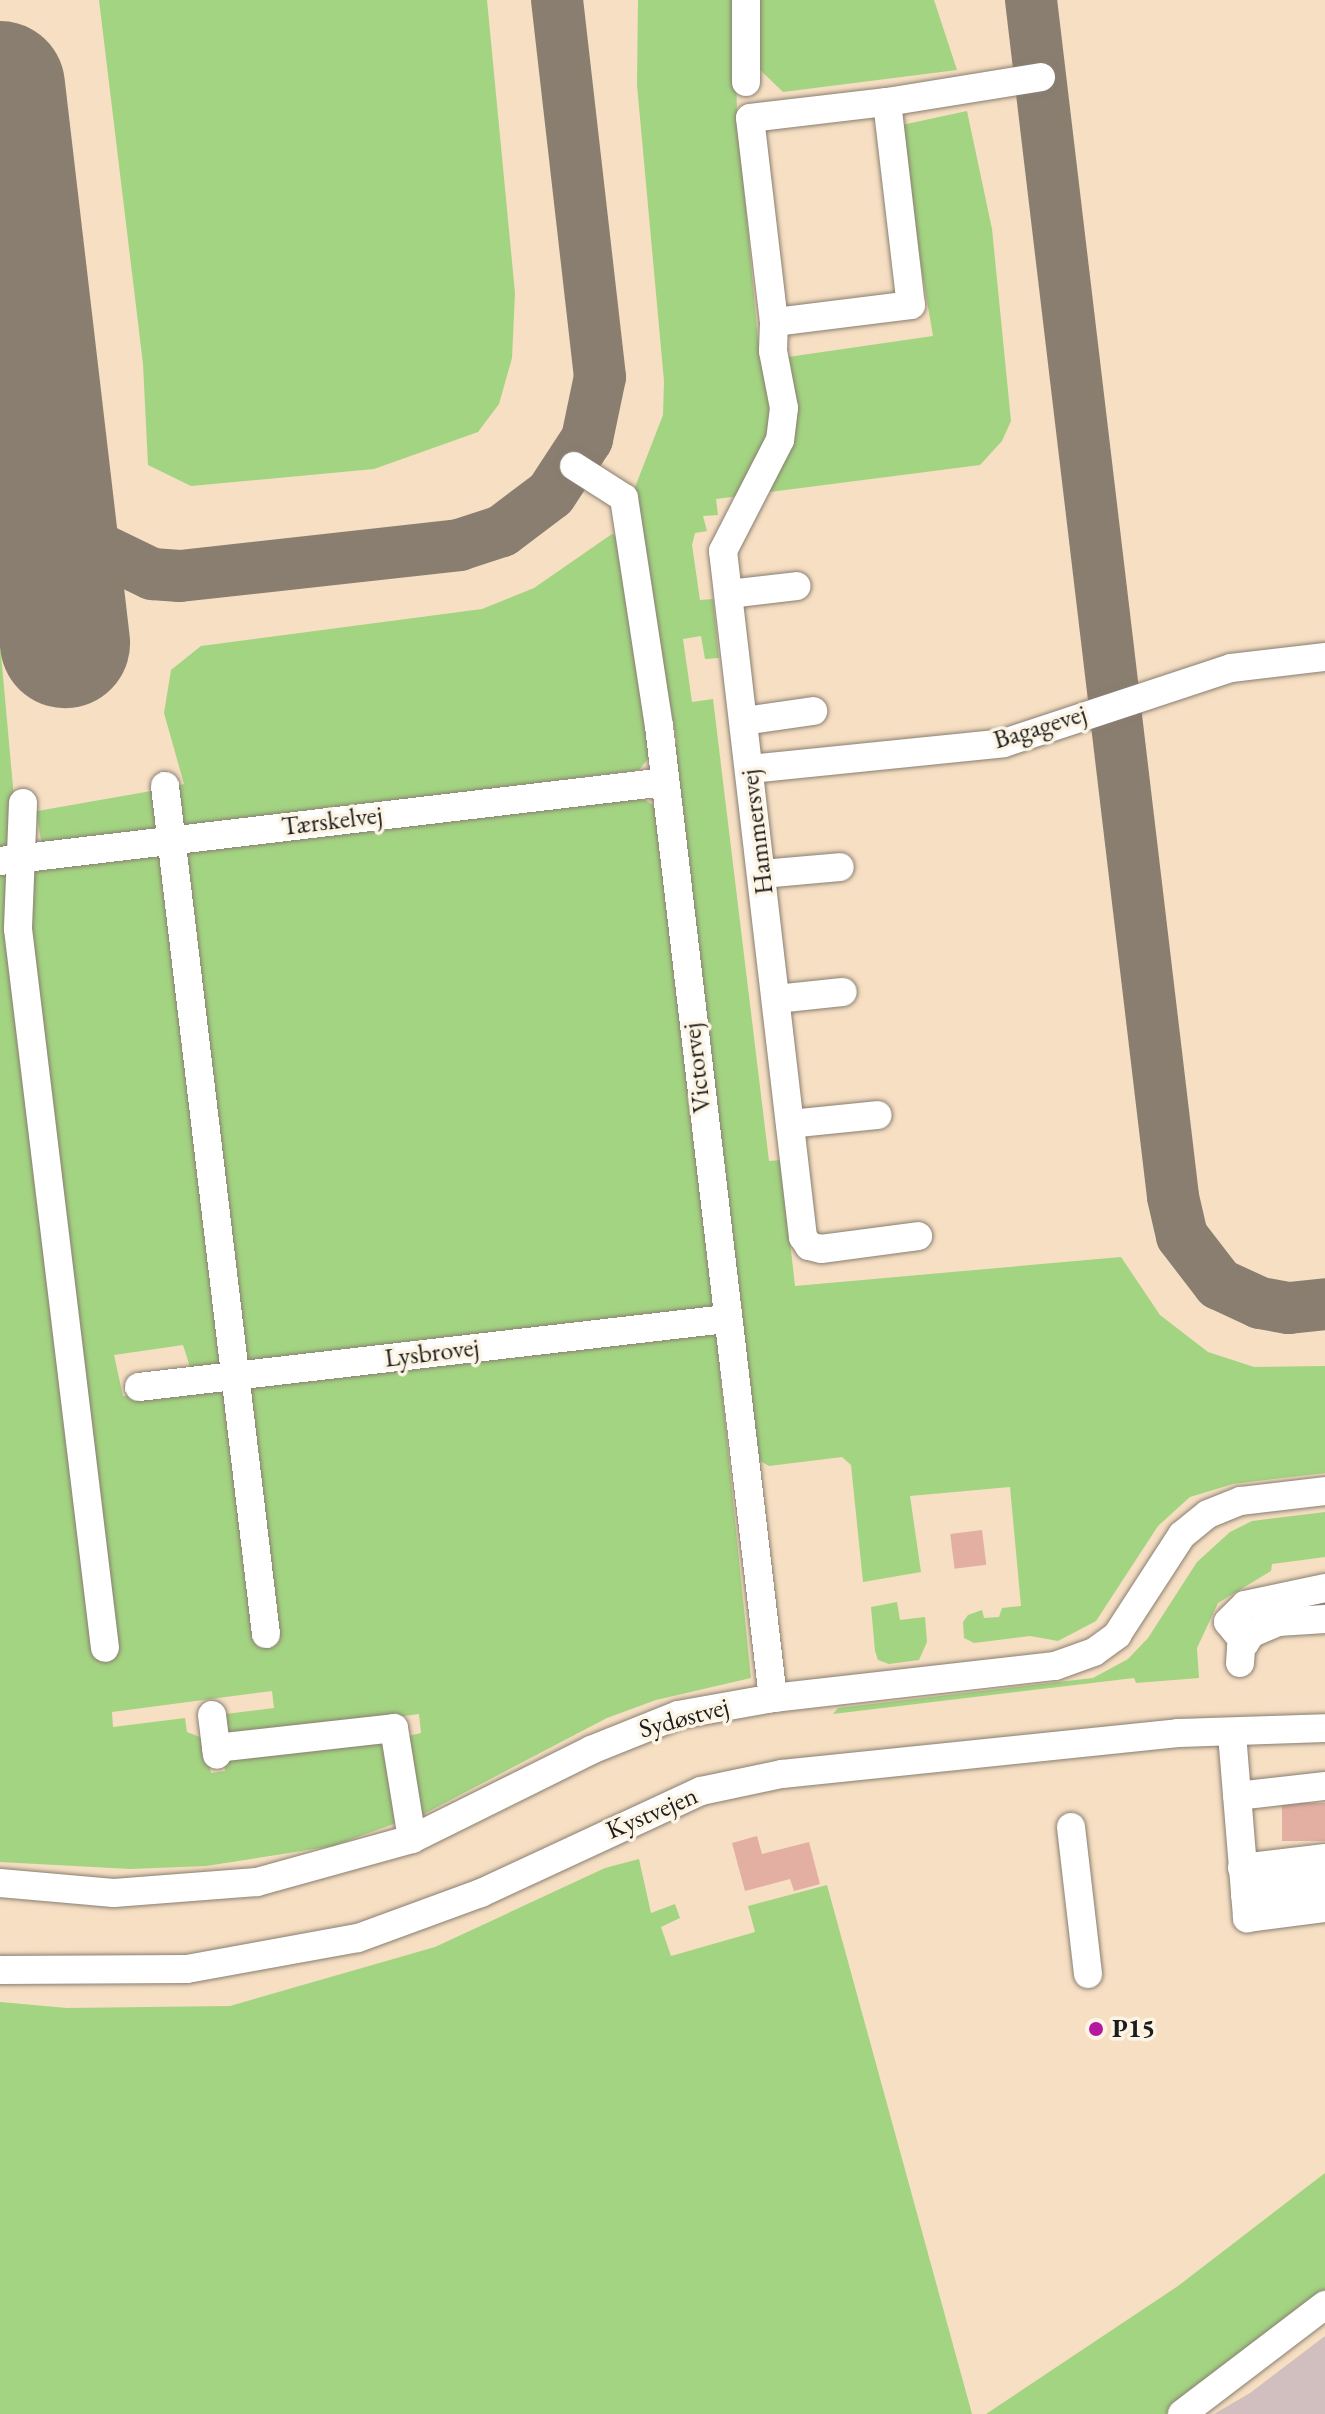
<!DOCTYPE html>
<html>
<head>
<meta charset="utf-8">
<style>
  body { margin:0 }
  #map { position:relative; width:1325px; height:2414px; overflow:hidden; background:#f6dfc3; font-family:"EB Garamond",serif }
  div>[style] { position:absolute }
  .industrial>* { inset:0; background:#d1bfbf }
  .green>* { inset:0; background:#a3d482; transform-origin:0 0 }
  .taxiway>* { height:52px; margin:-26px; padding:0 26px; transform-origin:26px; border-radius:26px; background:#897e70 }
  .runway>* { height:130px; margin:-65px; padding:0 65px; transform-origin:65px; border-radius:65px; background:#897e70 }
  .building>* { inset:0; background:#e3afa3; transform-origin:0 0 }
  .roads { filter:drop-shadow(0 0 2px #897e70) drop-shadow(0 0 2px #897e70) }
  .minor>* { height:28px; margin:-14px; padding:0 14px; transform-origin:14px; border-radius:14px; background:#fff }
  .dots>* { width:22px; height:22px; translate:-50% -50%; box-sizing:border-box; border:4px solid #fcf5e5; border-radius:50% }
  span { translate:-50% -50%; white-space:nowrap; text-align:center; line-height:1.15; -webkit-text-stroke:7px #fcf5e5; paint-order:stroke }
  .street-label { font-size:26px; color:#1c1c1c }
  .poi-label { font-size:26px; color:#1c1c1c; font-weight:700 }
  .left { translate:0 -50%; text-align:left }
</style>
</head>
<body>
<div id="map">
  <div class="industrial">
    <div style="clip-path:polygon(1325px 2336px,1325px 2414px,1214px 2414px,1250px 2393px)"></div>
  </div>
  <div class="green">
    <div style="clip-path:polygon(99px 0,487px 0,515px 293px,512px 358px,499px 404px,478px 432px,374px 469px,191px 486px,148px 465px,143px 364px)"></div>
    <div style="clip-path:polygon(638px 0,734px 0,737px 111px,760px 361px,933px 336px,897px 126px,967px 111px,992px 229px,1011px 421px,1002px 441px,980px 465px,716px 499px,718px 515px,703px 516px,707px 531px,695px 533px,692px 545px,700px 600px,713px 599px,719px 658px,705px 659px,701px 636px,683px 639px,692px 702px,713px 699px,769px 1161px,781px 1160px,795px 1286px,1121px 1257px,1160px 1315px,1208px 1352px,1254px 1367px,1325px 1366px,1325px 1473px,1233px 1484px,1190px 1497px,1158px 1526px,1096px 1621px,1058px 1641px,1030px 1636px,974px 1643px,964px 1638px,963px 1622px,968px 1615px,982px 1610px,984px 1618px,999px 1617px,1002px 1608px,1021px 1606px,1010px 1487px,910px 1496px,921px 1572px,863px 1582px,851px 1465px,842px 1457px,769px 1466px,753px 1457px,670px 752px,677px 743px,670px 704px,661px 694px,632px 495px,663px 415px,664px 381px,637px 85px)"></div>
    <div style="clip-path:polygon(756px 0,934px 0,957px 70px,783px 92px,753px 63px)"></div>
    <div style="clip-path:polygon(612px 534px,625px 540px,651px 755px,639px 770px,179px 829px,173px 787px,184px 784px,164px 713px,171px 670px,201px 646px,482px 609px,534px 588px)"></div>
    <div style="clip-path:polygon(0 643px,14px 798px,13px 852px,0 853px)"></div>
    <div style="left:157px;top:790px;width:41px;height:123px;rotate:80deg"></div>
    <div style="clip-path:polygon(642px 798px,655px 806px,717px 1313px,242px 1368px,180px 851px)"></div>
    <div style="clip-path:polygon(161px 856px,225px 1371px,192px 1373px,183px 1345px,114px 1355px,123px 1396px,716px 1333px,751px 1678px,656px 1700px,607px 1718px,418px 1817px,408px 1736px,421px 1733px,419px 1714px,221px 1740px,217px 1715px,274px 1708px,272px 1691px,112px 1712px,113px 1727px,185px 1718px,187px 1732px,205px 1739px,211px 1773px,225px 1771px,224px 1756px,388px 1738px,402px 1821px,333px 1846px,206px 1866px,130px 1869px,0 1862px,0 871px,13px 870px,26px 932px,30px 867px)"></div>
    <div style="clip-path:polygon(1325px 1512px,1325px 1557px,1272px 1564px,1271px 1571px,1218px 1603px,1197px 1648px,1199px 1678px,1136px 1683px,1134px 1678px,833px 1714px,838px 1708px,1093px 1678px,1128px 1659px,1148px 1638px,1197px 1562px,1230px 1532px,1252px 1521px)"></div>
    <div style="clip-path:polygon(897px 1602px,900px 1620px,925px 1617px,927px 1642px,919px 1660px,889px 1664px,878px 1660px,875px 1651px,871px 1607px)"></div>
    <div style="clip-path:polygon(639px 1859px,651px 1913px,675px 1904px,680px 1918px,661px 1927px,671px 1956px,755px 1932px,748px 1906px,827px 1885px,972px 2414px,0 2414px,0 2002px,67px 2008px,230px 2006px,435px 1947px,605px 1868px)"></div>
    <div style="clip-path:polygon(1325px 2173px,1325px 2297px,1223px 2377px,1166px 2414px,986px 2414px,1178px 2286px)"></div>
  </div>
  <div class="taxiway">
    <div style="left:1031px;top:0;width:1205px;rotate:83.23deg"></div>
    <div style="left:1173px;top:1197px;width:40px;rotate:77deg"></div>
    <div style="left:1182px;top:1236px;width:61px;rotate:52.4deg"></div>
    <div style="left:1219px;top:1284px;width:45px;rotate:24.9deg"></div>
    <div style="left:1260px;top:1303px;width:29px;rotate:10deg"></div>
    <div style="left:1289px;top:1308px;width:36px;rotate:-6deg"></div>
    <div style="left:47px;top:480px;width:49px;rotate:61.9deg"></div>
    <div style="left:70px;top:523px;width:31px;rotate:45deg"></div>
    <div style="left:92px;top:545px;width:67px;rotate:25.8deg"></div>
    <div style="left:152px;top:574px;width:28px;rotate:4deg"></div>
    <div style="left:180px;top:576px;width:281px;rotate:-6.3deg"></div>
    <div style="left:459px;top:545px;width:45px;rotate:-18deg"></div>
    <div style="left:502px;top:531px;width:61px;rotate:-37.1deg"></div>
    <div style="left:551px;top:494px;width:66px;rotate:-56.8deg"></div>
    <div style="left:587px;top:439px;width:63px;rotate:-78.2deg"></div>
    <div style="left:600px;top:377px;width:379px;rotate:-96.5deg"></div>
  </div>
  <div class="runway">
    <div style="left:0;top:86px;width:561px;rotate:83.34deg"></div>
  </div>
  <div class="building">
    <div style="left:982px;top:1530px;width:35px;height:32px;rotate:83deg"></div>
    <div style="left:1325px;top:1803px;width:38px;height:43px;rotate:90deg"></div>
    <div style="clip-path:polygon(757px 1836px,762px 1854px,809px 1842px,820px 1884px,794px 1891px,790px 1879px,745px 1891px,732px 1843px)"></div>
  </div>
  <div class="roads">
    <div class="minor">
      <div style="left:746px;top:0;width:82px;rotate:90deg"></div>
      <div style="left:887px;top:102px;width:204px;rotate:83.3deg"></div>
      <div style="left:911px;top:305px;width:138px;rotate:172.9deg"></div>
      <div style="left:774px;top:322px;width:205px;rotate:-96.7deg"></div>
      <div style="left:750px;top:118px;width:138px;rotate:-6.7deg"></div>
      <div style="left:887px;top:102px;width:156px;rotate:-9.2deg"></div>
      <div style="left:774px;top:322px;width:29px;rotate:92deg"></div>
      <div style="left:773px;top:351px;width:58px;rotate:79.1deg"></div>
      <div style="left:784px;top:408px;width:32px;rotate:97deg"></div>
      <div style="left:780px;top:440px;width:125px;rotate:117.2deg"></div>
      <div style="left:723px;top:551px;width:691px;rotate:83.35deg"></div>
      <div style="left:803px;top:1237px;width:11px;rotate:56deg"></div>
      <div style="left:809px;top:1246px;width:12px;rotate:14deg"></div>
      <div style="left:821px;top:1249px;width:98px;rotate:-7.6deg"></div>
      <div style="left:574px;top:466px;width:59px;rotate:32.6deg"></div>
      <div style="left:624px;top:498px;width:231px;rotate:81.3deg"></div>
      <div style="left:659px;top:726px;width:979px;rotate:83.31deg"></div>
      <div style="left:729px;top:594px;width:68px;rotate:-6.7deg"></div>
      <div style="left:744px;top:721px;width:70px;rotate:-8.2deg"></div>
      <div style="left:750px;top:769px;width:255px;rotate:-5.8deg"></div>
      <div style="left:1004px;top:743px;width:239px;rotate:-18.3deg"></div>
      <div style="left:1231px;top:668px;width:95px;rotate:-6.7deg"></div>
      <div style="left:165px;top:786px;width:854px;rotate:83.21deg"></div>
      <div style="left:23px;top:803px;width:126px;rotate:92.3deg"></div>
      <div style="left:18px;top:929px;width:724px;rotate:83.1deg"></div>
      <div style="left:0;top:861px;width:670px;rotate:-6.77deg"></div>
      <div style="left:762px;top:874px;width:78px;rotate:-5.1deg"></div>
      <div style="left:776px;top:999px;width:67px;rotate:-6deg"></div>
      <div style="left:790px;top:1124px;width:88px;rotate:-5.8deg"></div>
      <div style="left:139px;top:1387px;width:591px;rotate:-6.61deg"></div>
      <div style="left:1245px;top:1643px;width:27px;rotate:-129deg"></div>
      <div style="left:1228px;top:1622px;width:24px;rotate:-45deg"></div>
      <div style="left:1245px;top:1605px;width:82px;rotate:-12deg"></div>
      <div style="left:1240px;top:1663px;width:15px;rotate:-86deg"></div>
      <div style="left:1241px;top:1648px;width:19px;rotate:-54deg"></div>
      <div style="left:1252px;top:1633px;width:28px;rotate:-23deg"></div>
      <div style="left:1278px;top:1622px;width:47px;rotate:-3.7deg"></div>
      <div style="left:212px;top:1715px;width:40px;rotate:82.9deg"></div>
      <div style="left:1232px;top:1734px;width:185px;rotate:85.3deg"></div>
      <div style="left:1247px;top:1918px;width:79px;rotate:-7.3deg"></div>
      <div style="left:216px;top:1748px;width:179px;rotate:-6.4deg"></div>
      <div style="left:394px;top:1728px;width:112px;rotate:80.8deg"></div>
      <div style="left:1237px;top:1796px;width:89px;rotate:-6.5deg"></div>
      <div style="left:1071px;top:1827px;width:148px;rotate:83.4deg"></div>
      <div style="left:1242px;top:1868px;width:84px;rotate:-6.9deg"></div>
      <div style="left:0;top:1883px;width:114px;rotate:5deg"></div>
      <div style="left:114px;top:1893px;width:143px;rotate:-4.4deg"></div>
      <div style="left:257px;top:1882px;width:161px;rotate:-15.5deg"></div>
      <div style="left:412px;top:1839px;width:200px;rotate:-26.4deg"></div>
      <div style="left:591px;top:1750px;width:94px;rotate:-21.9deg"></div>
      <div style="left:678px;top:1715px;width:97px;rotate:-10.1deg"></div>
      <div style="left:773px;top:1698px;width:284px;rotate:-6.5deg"></div>
      <div style="left:1055px;top:1666px;width:41px;rotate:-19.7deg"></div>
      <div style="left:1094px;top:1652px;width:29px;rotate:-36deg"></div>
      <div style="left:1117px;top:1635px;width:119px;rotate:-57deg"></div>
      <div style="left:1182px;top:1535px;width:33px;rotate:-39deg"></div>
      <div style="left:1208px;top:1514px;width:35px;rotate:-22deg"></div>
      <div style="left:1241px;top:1501px;width:85px;rotate:-6.8deg"></div>
      <div style="left:1245px;top:1895px;width:81px;rotate:-7.1deg"></div>
      <div style="left:0;top:1970px;width:187px;rotate:-0.3deg"></div>
      <div style="left:187px;top:1969px;width:174px;rotate:-10.3deg"></div>
      <div style="left:358px;top:1938px;width:131px;rotate:-20.1deg"></div>
      <div style="left:481px;top:1893px;width:242px;rotate:-24.9deg"></div>
      <div style="left:701px;top:1791px;width:83px;rotate:-11.9deg"></div>
      <div style="left:782px;top:1774px;width:398px;rotate:-5.9deg"></div>
      <div style="left:1178px;top:1733px;width:147px;rotate:-1.9deg"></div>
      <div style="left:1182px;top:2414px;width:180px;rotate:-37.3deg"></div>
    </div>
  </div>
  <div class="dots">
    <div style="left:1096px;top:2029px;background:#b5179e"></div>
  </div>
  <div class="street-label">
    <span style="left:1040px;top:727px;rotate:-17deg">Bagagevej</span>
    <span style="left:332px;top:821px;rotate:-7deg">Tærskelvej</span>
    <span style="left:757px;top:832px;rotate:-97deg">Hammersvej</span>
    <span style="left:697px;top:1068px;rotate:-97deg">Victorvej</span>
    <span style="left:432px;top:1353px;rotate:-7deg">Lysbrovej</span>
    <span style="left:684px;top:1718px;rotate:-15deg">Sydøstvej</span>
    <span style="left:652px;top:1813px;rotate:-23deg">Kystvejen</span>
  </div>
  <div class="poi-label">
    <span class="left" style="left:1112px;top:2029px">P15</span>
  </div>
</div>
</body>
</html>
